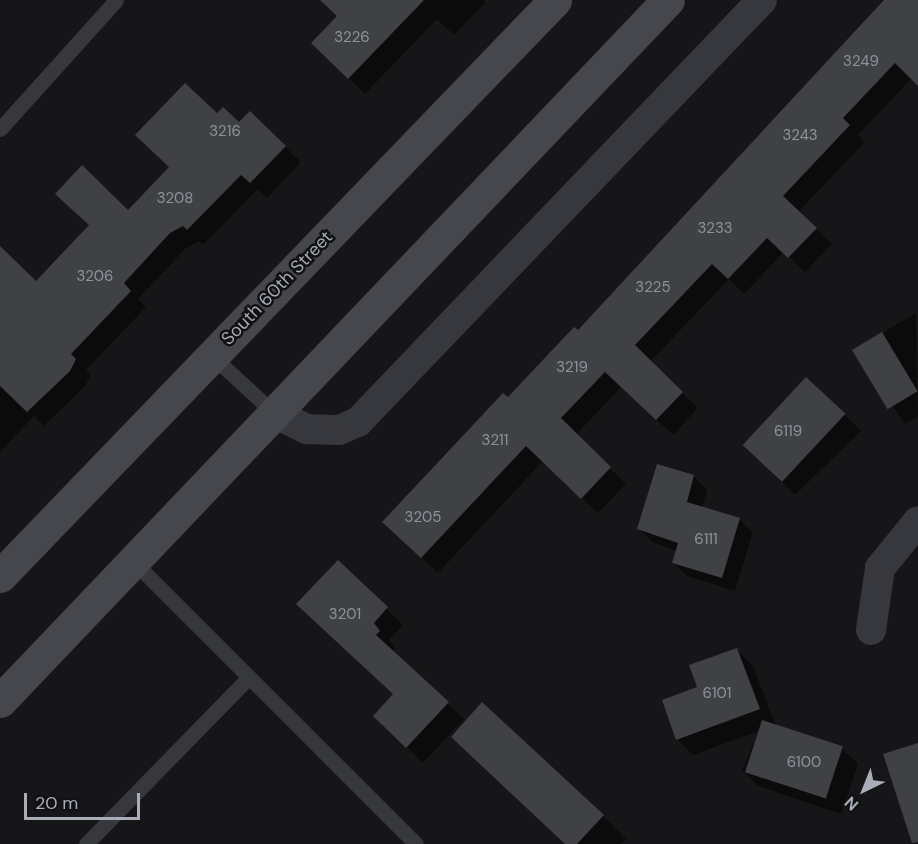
<!DOCTYPE html>
<html>
<head>
<meta charset="utf-8">
<style>
  body { margin:0 }
  #map { position:relative; width:918px; height:844px; overflow:hidden; background:#161618; font-family:"DM Sans",sans-serif }
  div>[style] { position:absolute }
  .shadow>* { inset:0; background:#0007 }
  .building>* { inset:0; background:#404145; transform-origin:0 0 }
  .lane>* { height:15px; margin:-7.5px; padding:0 7.5px; transform-origin:7.5px; border-radius:7.5px; background:#37383d }
  .street>* { height:30px; margin:-15px; padding:0 15px; transform-origin:15px; border-radius:15px; background:#37383d }
  .secondary>* { height:33px; margin:-16.5px; padding:0 16.5px; transform-origin:16.5px; border-radius:16.5px; background:#45474d }
  span { translate:-50% -50%; white-space:nowrap; text-align:center; line-height:1.15; -webkit-text-stroke:5px #111113; paint-order:stroke }
  .number-label { font-size:15px; color:#8e929b }
  .number-label span { -webkit-text-stroke-width:0 }
  .street-label { font-size:18px; color:#a8adb8 }
  .north { position:absolute; left:834px; top:760px; width:60px; height:60px; -webkit-text-stroke:4px #111113; paint-order:stroke; rotate:223deg; font-size:16px; font-weight:700; line-height:24px; text-align:center; color:#a8adb8 }
  .north::after { content:''; display:block; margin:auto; width:21px; height:27px; background:#a8adb8; clip-path:polygon(50% 0,100% 100%,50% 72%,0 100%) }
  .scale { position:absolute; left:24px; top:793px; width:116px; height:27px; box-sizing:border-box; border:3px solid #a8adb8; border-top:0; padding-left:8px; font-size:18px; line-height:21px; white-space:nowrap; color:#a8adb8; -webkit-text-stroke:4px #111113; paint-order:stroke }
</style>
</head>
<body>
<div id="map">
  <div class="shadow">
    <div style="clip-path:polygon(340px 0,483px 0,486px 2px,454px 35px,437px 19px,365px 94px,329px 59px)"></div>
    <div style="clip-path:polygon(885px 0,918px 0,918px 84px,912px 78px,858px 135px,865px 142px,798px 212px,832px 244px,805px 272px,784px 252px,744px 294px,729px 279px,650px 362px,698px 408px,673px 435px,621px 387px,576px 435px,626px 484px,598px 513px,543px 461px,438px 573px,400px 537px,508px 399px,578px 332px)"></div>
    <div style="clip-path:polygon(250px 113px,301px 162px,267px 198px,258px 189px,203px 245px,199px 241px,186px 248px,138px 299px,146px 307px,86px 370px,91px 375px,85px 386px,44px 426px,34px 416px,0 452px,0 249px,36px 283px,128px 212px,217px 115px,239px 124px)"></div>
    <div style="clip-path:polygon(916px 313px,918px 416px,905px 424px,854px 350px)"></div>
    <div style="clip-path:polygon(845px 415px,861px 431px,795px 495px,742px 442px)"></div>
    <div style="clip-path:polygon(658px 465px,694px 476px,707px 490px,702px 508px,739px 519px,753px 532px,735px 591px,687px 576px,673px 563px,677px 551px,652px 542px,639px 529px)"></div>
    <div style="clip-path:polygon(338px 562px,403px 625px,389px 640px,395px 648px,392px 651px,464px 719px,423px 763px,391px 732px,395px 695px)"></div>
    <div style="clip-path:polygon(737px 650px,753px 666px,776px 726px,842px 749px,858px 764px,841px 814px,758px 786px,742px 771px,759px 731px,693px 755px,677px 739px,699px 688px)"></div>
    <div style="clip-path:polygon(603px 816px,626px 839px,621px 844px,566px 844px)"></div>
  </div>
  <div class="building">
    <div style="clip-path:polygon(320px 0,424px 0,348px 79px,311px 43px,337px 16px)"></div>
    <div style="clip-path:polygon(884px 0,918px 0,918px 86px,895px 63px,843px 118px,850px 125px,783px 196px,817px 228px,788px 258px,767px 238px,728px 279px,712px 264px,635px 345px,683px 392px,656px 420px,605px 372px,561px 418px,611px 467px,581px 499px,526px 446px,421px 558px,382px 522px,503px 393px,508px 397px,574px 327px,578px 330px)"></div>
    <div style="clip-path:polygon(185px 83px,217px 113px,223px 107px,239px 122px,250px 111px,286px 146px,250px 183px,241px 175px,187px 230px,183px 226px,170px 233px,124px 283px,131px 291px,71px 354px,76px 359px,70px 371px,27px 412px,0 386px,0 246px,36px 281px,89px 225px,55px 194px,82px 165px,128px 210px,169px 167px,135px 135px)"></div>
    <div style="left:882px;top:332px;width:69px;height:35px;rotate:59deg"></div>
    <div style="left:806px;top:377px;width:54px;height:93px;rotate:43deg"></div>
    <div style="clip-path:polygon(657px 464px,694px 475px,687px 502px,740px 518px,722px 578px,672px 563px,678px 543px,637px 529px)"></div>
    <div style="clip-path:polygon(338px 560px,388px 607px,374px 623px,380px 631px,376px 635px,449px 702px,406px 748px,373px 716px,393px 694px,296px 604px)"></div>
    <div style="clip-path:polygon(737px 648px,760px 709px,676px 740px,662px 700px,697px 687px,689px 665px)"></div>
    <div style="clip-path:polygon(482px 702px,604px 815px,577px 844px,565px 844px,451px 737px)"></div>
    <div style="left:762px;top:720px;width:85px;height:55px;rotate:18deg"></div>
    <div style="clip-path:polygon(918px 743px,918px 842px,912px 843px,883px 754px)"></div>
  </div>
  <div class="lane">
    <div style="left:0;top:129px;width:173px;rotate:-48deg"></div>
    <div style="left:211px;top:355px;width:86px;rotate:42.6deg"></div>
    <div style="left:133px;top:561px;width:400px;rotate:45deg"></div>
    <div style="left:86px;top:844px;width:231px;rotate:-45.7deg"></div>
  </div>
  <div class="street">
    <div style="left:274px;top:413px;width:37px;rotate:26deg"></div>
    <div style="left:307px;top:429px;width:32px;rotate:2deg"></div>
    <div style="left:339px;top:430px;width:21px;rotate:-23deg"></div>
    <div style="left:358px;top:422px;width:584px;rotate:-46.25deg"></div>
    <div style="left:871px;top:630px;width:63px;rotate:-81.7deg"></div>
    <div style="left:880px;top:568px;width:60px;rotate:-51deg"></div>
  </div>
  <div class="secondary">
    <div style="left:0;top:576px;width:800px;rotate:-46.06deg"></div>
    <div style="left:0;top:701px;width:968px;rotate:-46.38deg"></div>
  </div>
  <div class="number-label">
    <span style="left:352px;top:38px">3226</span>
    <span style="left:861px;top:62px">3249</span>
    <span style="left:225px;top:132px">3216</span>
    <span style="left:800px;top:136px">3243</span>
    <span style="left:175px;top:199px">3208</span>
    <span style="left:715px;top:229px">3233</span>
    <span style="left:95px;top:277px">3206</span>
    <span style="left:653px;top:288px">3225</span>
    <span style="left:572px;top:368px">3219</span>
    <span style="left:788px;top:432px">6119</span>
    <span style="left:495px;top:441px">3211</span>
    <span style="left:423px;top:518px">3205</span>
    <span style="left:706px;top:540px">6111</span>
    <span style="left:345px;top:615px">3201</span>
    <span style="left:717px;top:694px">6101</span>
    <span style="left:804px;top:763px">6100</span>
  </div>
  <div class="street-label">
    <span style="left:277px;top:288px;rotate:-46deg">South 60th Street</span>
  </div>
  <div class="north">N</div>
  <div class="scale">20 m</div>
</div>
</body>
</html>
